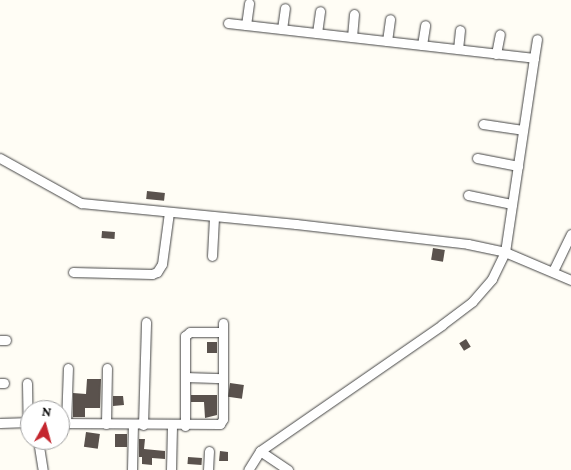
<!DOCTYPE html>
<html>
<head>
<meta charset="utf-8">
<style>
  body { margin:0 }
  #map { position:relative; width:571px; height:470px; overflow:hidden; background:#fffdf5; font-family:"Crimson Pro",serif }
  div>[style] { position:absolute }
  .building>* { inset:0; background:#5a524d; transform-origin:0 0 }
  .roads { filter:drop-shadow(0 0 1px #444) drop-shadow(0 0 1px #444) }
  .minor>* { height:9px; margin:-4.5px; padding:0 4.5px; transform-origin:4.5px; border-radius:4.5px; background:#fff }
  span { translate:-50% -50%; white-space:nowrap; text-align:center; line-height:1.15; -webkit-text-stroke:5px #fff; paint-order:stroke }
  .north { position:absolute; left:20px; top:400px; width:50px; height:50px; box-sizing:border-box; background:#fff; border:1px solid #a0a0a0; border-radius:50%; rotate:7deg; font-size:14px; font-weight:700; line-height:20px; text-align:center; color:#111 }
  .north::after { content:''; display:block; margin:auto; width:18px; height:22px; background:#c4262e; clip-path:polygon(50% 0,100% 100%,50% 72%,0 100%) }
</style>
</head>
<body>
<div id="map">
  <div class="building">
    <div style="left:147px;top:191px;width:18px;height:8px;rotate:6deg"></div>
    <div style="left:102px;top:231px;width:13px;height:7px;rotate:4deg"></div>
    <div style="left:433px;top:248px;width:12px;height:12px;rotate:9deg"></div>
    <div style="left:466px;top:339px;width:9px;height:8px;rotate:58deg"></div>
    <div style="left:207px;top:342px;width:10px;height:11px"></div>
    <div style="clip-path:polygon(87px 379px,101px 379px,100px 408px,85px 408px,85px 417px,73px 417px,73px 393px,86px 394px)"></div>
    <div style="left:230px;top:383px;width:14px;height:14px;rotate:8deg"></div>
    <div style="clip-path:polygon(191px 395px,217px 395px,217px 415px,205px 418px,204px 402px,191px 402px)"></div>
    <div style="clip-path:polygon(113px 396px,123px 396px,124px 405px,113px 406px)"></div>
    <div style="left:86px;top:432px;width:14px;height:15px;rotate:8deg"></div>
    <div style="left:115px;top:434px;width:12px;height:13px"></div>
    <div style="clip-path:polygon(139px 439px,145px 439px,144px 449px,165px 451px,165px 459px,152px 458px,152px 465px,142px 464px,142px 457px,139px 457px)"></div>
    <div style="clip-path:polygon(220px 451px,228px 452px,228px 461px,219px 461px)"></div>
    <div style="left:188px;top:457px;width:14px;height:7px;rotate:4deg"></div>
  </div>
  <div class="roads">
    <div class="minor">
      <div style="left:228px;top:23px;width:308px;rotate:6.5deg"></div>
      <div style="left:534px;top:58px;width:196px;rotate:98.5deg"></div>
      <div style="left:505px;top:252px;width:30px;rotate:116deg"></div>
      <div style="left:492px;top:279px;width:30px;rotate:131deg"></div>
      <div style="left:472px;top:302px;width:38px;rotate:143deg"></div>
      <div style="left:442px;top:325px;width:221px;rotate:145.3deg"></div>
      <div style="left:260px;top:451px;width:22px;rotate:122deg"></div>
      <div style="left:246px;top:25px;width:22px;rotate:-82deg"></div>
      <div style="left:282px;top:29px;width:21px;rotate:-82deg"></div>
      <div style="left:317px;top:33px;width:22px;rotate:-82deg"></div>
      <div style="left:352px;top:37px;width:23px;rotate:-85deg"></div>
      <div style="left:387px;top:41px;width:22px;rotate:-82deg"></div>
      <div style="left:422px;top:45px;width:20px;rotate:-81deg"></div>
      <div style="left:458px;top:49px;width:19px;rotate:-84deg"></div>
      <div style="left:496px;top:54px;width:20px;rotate:-79deg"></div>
      <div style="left:534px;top:58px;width:19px;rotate:-81deg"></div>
      <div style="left:483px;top:124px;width:40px;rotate:8.5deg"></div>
      <div style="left:0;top:158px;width:93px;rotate:29.1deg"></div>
      <div style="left:81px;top:203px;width:216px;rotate:5.6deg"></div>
      <div style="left:296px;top:224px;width:173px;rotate:6.6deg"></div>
      <div style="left:468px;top:244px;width:38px;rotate:12deg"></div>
      <div style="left:505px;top:252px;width:72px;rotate:23deg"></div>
      <div style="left:477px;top:158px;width:42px;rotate:11deg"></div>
      <div style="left:468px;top:195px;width:45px;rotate:11.6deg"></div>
      <div style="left:212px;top:256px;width:39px;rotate:-87deg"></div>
      <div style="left:553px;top:271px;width:41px;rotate:-64.1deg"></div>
      <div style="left:73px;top:272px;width:79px;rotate:1.5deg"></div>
      <div style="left:152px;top:274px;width:5px;rotate:-22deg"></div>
      <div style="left:157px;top:272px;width:9px;rotate:-58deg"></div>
      <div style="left:162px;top:264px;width:52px;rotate:-82.3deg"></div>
      <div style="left:0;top:340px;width:6px"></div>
      <div style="left:185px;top:377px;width:41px;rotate:-90deg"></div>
      <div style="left:185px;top:336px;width:6px;rotate:-39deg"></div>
      <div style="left:190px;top:332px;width:33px"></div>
      <div style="left:0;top:383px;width:4px"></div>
      <div style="left:27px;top:383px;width:39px;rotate:89deg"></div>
      <div style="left:0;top:423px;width:30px;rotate:-2deg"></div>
      <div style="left:60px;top:423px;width:160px;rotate:0.4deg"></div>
      <div style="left:220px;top:424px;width:6px;rotate:-59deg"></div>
      <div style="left:223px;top:419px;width:96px;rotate:-90deg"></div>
      <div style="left:66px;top:424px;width:56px;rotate:-88deg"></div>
      <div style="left:106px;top:424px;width:56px;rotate:-89deg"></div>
      <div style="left:143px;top:425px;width:103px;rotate:-88.3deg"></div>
      <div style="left:185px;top:426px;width:49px;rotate:-90deg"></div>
      <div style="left:185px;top:377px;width:38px;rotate:2deg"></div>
      <div style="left:38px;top:440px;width:30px;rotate:81deg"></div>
      <div style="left:260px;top:451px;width:34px;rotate:34deg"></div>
      <div style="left:132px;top:470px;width:46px;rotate:-88.8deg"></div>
      <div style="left:171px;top:470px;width:45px;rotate:-88.7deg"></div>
      <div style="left:208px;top:470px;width:19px;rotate:-87deg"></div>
    </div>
  </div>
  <div class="north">N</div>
</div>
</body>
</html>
